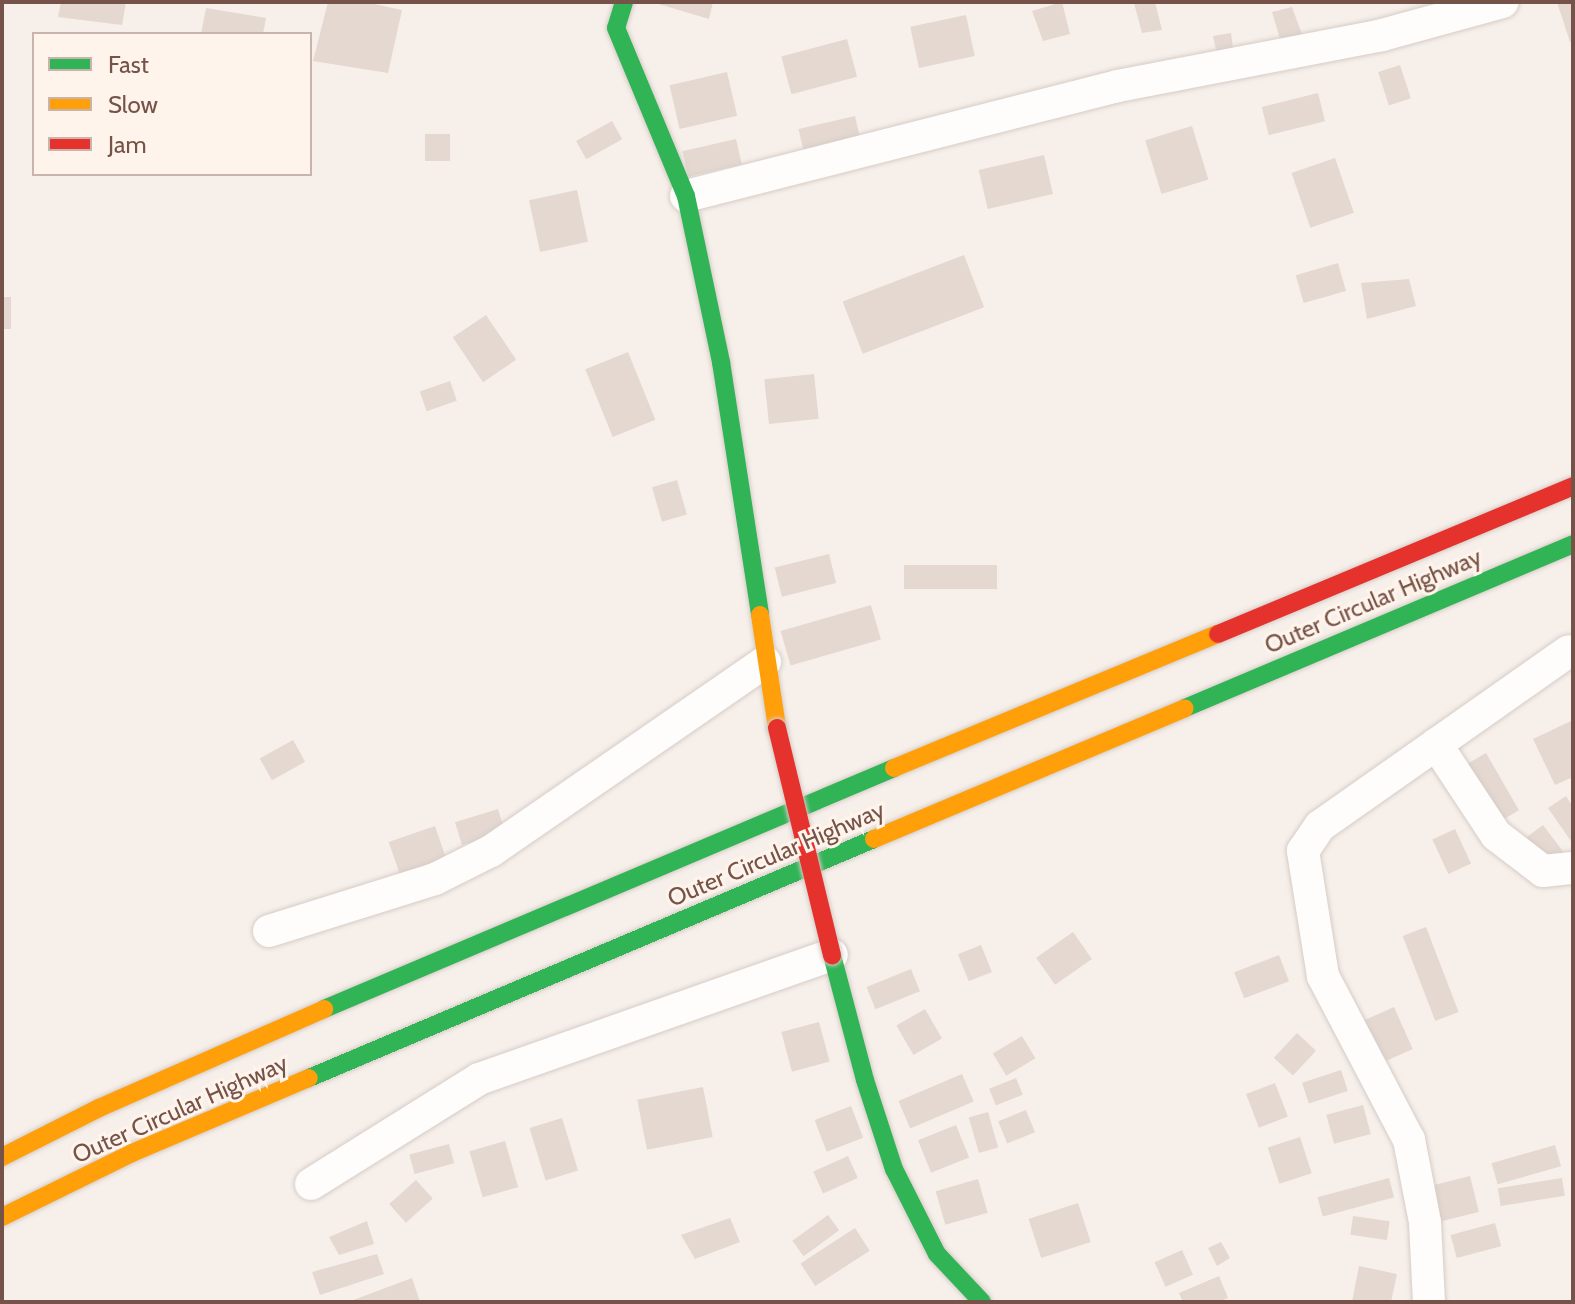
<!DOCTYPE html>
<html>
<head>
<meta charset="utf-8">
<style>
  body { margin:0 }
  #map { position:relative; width:1575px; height:1304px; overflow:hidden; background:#f7f0ea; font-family:Cabin,sans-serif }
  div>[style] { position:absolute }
  .building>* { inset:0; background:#e4d8d1; transform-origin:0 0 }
  .roads { filter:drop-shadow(0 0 2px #d6ccc7) drop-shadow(0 0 2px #d6ccc7) }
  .street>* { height:32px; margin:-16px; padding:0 16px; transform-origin:16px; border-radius:16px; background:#fefdfc }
  .fast>* { height:18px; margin:-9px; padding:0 9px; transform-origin:9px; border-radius:9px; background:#30b455 }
  .slow>* { height:18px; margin:-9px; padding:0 9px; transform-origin:9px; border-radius:9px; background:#ff9f0a }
  .jam>* { height:18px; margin:-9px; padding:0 9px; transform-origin:9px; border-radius:9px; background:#e5322d }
  .bridges { filter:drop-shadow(0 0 2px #d6cbc6) drop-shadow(0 0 2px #d6cbc6) }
  .jam-bridge>* { height:18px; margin:-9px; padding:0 9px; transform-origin:9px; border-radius:9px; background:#e5322d }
  span { translate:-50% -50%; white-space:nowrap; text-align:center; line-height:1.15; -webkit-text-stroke:6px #fff4eb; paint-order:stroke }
  .street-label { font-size:24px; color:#765349 }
  .frame { position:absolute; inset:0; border:4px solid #765349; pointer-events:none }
  .legend { position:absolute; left:32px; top:32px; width:280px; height:144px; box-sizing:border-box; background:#fff4eb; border:2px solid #c8b4aa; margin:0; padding:10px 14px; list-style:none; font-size:24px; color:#765349 }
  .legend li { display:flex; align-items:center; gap:16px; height:40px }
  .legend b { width:40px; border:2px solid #c8b4aa }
</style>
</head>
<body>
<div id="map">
  <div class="building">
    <div style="clip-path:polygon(61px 2px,126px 2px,122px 25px,58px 17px)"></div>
    <div style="clip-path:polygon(328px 2px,365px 2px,402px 10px,388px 73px,313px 61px)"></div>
    <div style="clip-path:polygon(652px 2px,713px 2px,709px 19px)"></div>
    <div style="clip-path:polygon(1062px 2px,1070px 34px,1043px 41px,1032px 11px)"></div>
    <div style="clip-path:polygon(1155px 2px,1162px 30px,1142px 33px,1134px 3px)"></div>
    <div style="clip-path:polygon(1557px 2px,1573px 2px,1573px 41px,1570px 42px)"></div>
    <div style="clip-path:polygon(1292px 7px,1303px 37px,1281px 42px,1272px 12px)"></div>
    <div style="clip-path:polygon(206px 8px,266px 18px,263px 34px,201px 34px)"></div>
    <div style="left:966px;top:15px;width:42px;height:57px;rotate:78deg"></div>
    <div style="clip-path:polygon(1231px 33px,1234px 55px,1218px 59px,1213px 36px)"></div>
    <div style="left:847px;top:39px;width:39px;height:68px;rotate:75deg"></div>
    <div style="left:1400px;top:65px;width:35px;height:23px;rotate:72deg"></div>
    <div style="left:727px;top:72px;width:45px;height:59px;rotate:77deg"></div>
    <div style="left:1318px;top:93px;width:29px;height:58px;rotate:76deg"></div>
    <div style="left:855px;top:116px;width:27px;height:58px;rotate:77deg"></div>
    <div style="left:612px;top:121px;width:21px;height:41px;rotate:61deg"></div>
    <div style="left:1192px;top:126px;width:56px;height:49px;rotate:73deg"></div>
    <div style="left:425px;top:134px;width:25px;height:27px"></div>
    <div style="left:736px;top:139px;width:26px;height:55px;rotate:77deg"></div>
    <div style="left:1044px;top:155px;width:40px;height:67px;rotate:77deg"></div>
    <div style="left:1335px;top:158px;width:58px;height:46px;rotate:71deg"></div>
    <div style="left:577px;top:190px;width:53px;height:49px;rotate:78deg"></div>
    <div style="left:964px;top:255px;width:56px;height:130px;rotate:69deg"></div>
    <div style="left:1338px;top:263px;width:29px;height:44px;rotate:74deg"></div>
    <div style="clip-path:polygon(1409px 279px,1416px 306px,1367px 319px,1361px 283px)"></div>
    <div style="left:2px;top:297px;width:9px;height:32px"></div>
    <div style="left:486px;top:315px;width:54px;height:40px;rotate:56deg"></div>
    <div style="left:628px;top:352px;width:73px;height:46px;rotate:68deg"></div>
    <div style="left:814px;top:374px;width:45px;height:50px;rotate:84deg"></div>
    <div style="left:450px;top:381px;width:21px;height:32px;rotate:71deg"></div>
    <div style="left:677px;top:480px;width:36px;height:26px;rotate:74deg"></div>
    <div style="left:829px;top:554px;width:30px;height:56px;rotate:76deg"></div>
    <div style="left:997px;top:565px;width:24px;height:93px;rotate:90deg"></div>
    <div style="left:871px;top:605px;width:36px;height:94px;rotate:74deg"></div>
    <div style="clip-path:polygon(1571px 721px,1573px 777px,1555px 785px,1533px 739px)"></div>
    <div style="left:293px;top:740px;width:25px;height:38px;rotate:61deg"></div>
    <div style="left:1486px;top:753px;width:66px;height:36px;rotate:60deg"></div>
    <div style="clip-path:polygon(1566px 796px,1573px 807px,1573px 844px,1548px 808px)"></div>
    <div style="left:498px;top:809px;width:24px;height:45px;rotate:73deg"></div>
    <div style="left:1543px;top:825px;width:36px;height:24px;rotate:53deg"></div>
    <div style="left:435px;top:826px;width:34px;height:49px;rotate:71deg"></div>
    <div style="left:1455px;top:829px;width:38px;height:25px;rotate:65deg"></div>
    <div style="left:1426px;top:927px;width:91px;height:25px;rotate:69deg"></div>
    <div style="left:1073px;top:932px;width:33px;height:45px;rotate:55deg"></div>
    <div style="left:981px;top:945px;width:29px;height:25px;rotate:68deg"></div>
    <div style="left:1279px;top:955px;width:28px;height:48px;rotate:69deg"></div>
    <div style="left:911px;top:969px;width:24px;height:48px;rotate:68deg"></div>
    <div style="left:1394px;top:1007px;width:46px;height:36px;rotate:66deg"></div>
    <div style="left:925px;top:1009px;width:34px;height:33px;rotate:60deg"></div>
    <div style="left:819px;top:1022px;width:41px;height:39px;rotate:75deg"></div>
    <div style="left:1297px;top:1033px;width:26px;height:34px;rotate:43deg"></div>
    <div style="left:1022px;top:1036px;width:26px;height:34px;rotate:59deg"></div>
    <div style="left:1341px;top:1070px;width:22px;height:41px;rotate:72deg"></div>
    <div style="left:962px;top:1074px;width:30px;height:69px;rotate:67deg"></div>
    <div style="left:1016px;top:1078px;width:18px;height:29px;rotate:68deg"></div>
    <div style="left:1275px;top:1083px;width:36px;height:31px;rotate:69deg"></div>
    <div style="left:703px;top:1087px;width:51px;height:67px;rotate:79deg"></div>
    <div style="left:1363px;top:1105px;width:30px;height:38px;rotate:75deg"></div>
    <div style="left:851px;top:1106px;width:34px;height:39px;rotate:69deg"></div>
    <div style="left:1026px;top:1110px;width:24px;height:30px;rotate:68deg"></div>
    <div style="left:988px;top:1112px;width:37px;height:20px;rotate:74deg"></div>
    <div style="left:562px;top:1118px;width:55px;height:34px;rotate:73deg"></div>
    <div style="left:956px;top:1125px;width:35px;height:41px;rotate:68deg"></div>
    <div style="left:1300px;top:1137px;width:38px;height:34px;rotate:72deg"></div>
    <div style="left:505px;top:1141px;width:48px;height:37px;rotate:74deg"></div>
    <div style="left:449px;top:1144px;width:20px;height:41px;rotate:75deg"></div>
    <div style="left:1555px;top:1145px;width:22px;height:66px;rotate:74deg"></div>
    <div style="left:848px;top:1156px;width:24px;height:38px;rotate:66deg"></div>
    <div style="left:1470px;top:1176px;width:37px;height:40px;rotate:76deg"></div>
    <div style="left:1389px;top:1178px;width:20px;height:74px;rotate:75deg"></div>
    <div style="left:1562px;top:1178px;width:18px;height:65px;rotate:81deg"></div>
    <div style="left:978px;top:1179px;width:35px;height:44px;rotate:74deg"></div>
    <div style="left:416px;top:1180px;width:25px;height:36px;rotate:48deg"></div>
    <div style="left:1078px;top:1203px;width:41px;height:52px;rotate:72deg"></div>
    <div style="left:828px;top:1215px;width:19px;height:44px;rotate:54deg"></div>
    <div style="left:1353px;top:1216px;width:37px;height:19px;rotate:8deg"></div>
    <div style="clip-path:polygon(730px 1218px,740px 1242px,695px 1259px,681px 1235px)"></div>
    <div style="clip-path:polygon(367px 1221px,374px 1244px,339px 1255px,329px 1237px)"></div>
    <div style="left:1495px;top:1223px;width:24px;height:46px;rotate:75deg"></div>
    <div style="left:855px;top:1228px;width:27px;height:65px;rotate:57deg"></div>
    <div style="clip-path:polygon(1221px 1242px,1230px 1258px,1217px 1266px,1208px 1248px)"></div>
    <div style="left:1182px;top:1250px;width:27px;height:30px;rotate:66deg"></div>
    <div style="clip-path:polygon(377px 1254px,384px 1274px,320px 1295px,312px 1272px)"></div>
    <div style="clip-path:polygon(1359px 1266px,1397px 1274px,1391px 1302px,1352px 1302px)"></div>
    <div style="clip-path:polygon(1219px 1276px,1228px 1298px,1218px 1302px,1183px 1302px,1179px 1293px)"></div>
    <div style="clip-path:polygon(412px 1278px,420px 1302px,348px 1302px)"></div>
  </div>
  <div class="roads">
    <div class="street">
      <div style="left:686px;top:196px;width:446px;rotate:-14.3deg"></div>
      <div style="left:1118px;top:86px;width:269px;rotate:-10.9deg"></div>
      <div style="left:1382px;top:35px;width:125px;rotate:-15.3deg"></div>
      <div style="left:1436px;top:744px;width:109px;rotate:56.6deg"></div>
      <div style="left:1496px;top:835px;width:59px;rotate:37.5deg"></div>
      <div style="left:1543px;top:871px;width:30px;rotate:-6deg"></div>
      <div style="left:269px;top:931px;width:174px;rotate:-17.4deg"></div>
      <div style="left:435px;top:879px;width:63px;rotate:-26.6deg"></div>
      <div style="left:491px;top:851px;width:333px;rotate:-34.6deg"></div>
      <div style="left:311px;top:1184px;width:198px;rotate:-32deg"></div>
      <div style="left:479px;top:1079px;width:374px;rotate:-19.4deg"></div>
      <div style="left:1429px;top:1302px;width:80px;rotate:-92.9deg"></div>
      <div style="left:1425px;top:1222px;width:84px;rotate:-101deg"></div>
      <div style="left:1409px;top:1140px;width:185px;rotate:-117.7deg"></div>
      <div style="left:1323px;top:976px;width:127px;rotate:-99.1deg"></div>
      <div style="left:1303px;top:851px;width:30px;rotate:-56deg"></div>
      <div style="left:1320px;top:826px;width:304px;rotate:-35.1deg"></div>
    </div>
    <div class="fast">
      <div style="left:624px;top:2px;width:27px;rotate:107deg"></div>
      <div style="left:616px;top:28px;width:182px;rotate:67.4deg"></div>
      <div style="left:686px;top:196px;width:170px;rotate:78.1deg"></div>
      <div style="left:721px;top:362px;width:256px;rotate:81.2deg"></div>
      <div style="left:1185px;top:708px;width:421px;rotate:-22.9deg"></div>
      <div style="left:832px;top:955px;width:129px;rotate:75.2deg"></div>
      <div style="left:865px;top:1080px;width:94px;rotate:72deg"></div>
      <div style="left:894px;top:1169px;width:95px;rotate:63.2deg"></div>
      <div style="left:937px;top:1254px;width:66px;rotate:46.8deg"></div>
      <div style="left:324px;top:1009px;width:619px;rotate:-22.92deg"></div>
      <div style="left:309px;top:1078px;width:613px;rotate:-22.93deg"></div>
    </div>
    <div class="slow">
      <div style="left:760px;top:615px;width:114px;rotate:81.4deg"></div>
      <div style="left:894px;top:768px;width:351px;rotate:-22.5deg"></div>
      <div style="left:874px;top:839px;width:337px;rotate:-22.8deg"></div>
      <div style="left:2px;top:1157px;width:109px;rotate:-26.8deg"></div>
      <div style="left:99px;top:1108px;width:246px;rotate:-23.7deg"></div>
      <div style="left:2px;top:1217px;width:145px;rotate:-26.2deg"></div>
      <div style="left:132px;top:1153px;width:192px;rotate:-23deg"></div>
    </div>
    <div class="jam">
      <div style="left:1218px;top:634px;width:385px;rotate:-22.6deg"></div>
    </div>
  </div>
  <div class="bridges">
    <div class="jam-bridge">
      <div style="left:777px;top:728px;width:234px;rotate:76.4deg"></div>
    </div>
  </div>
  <div class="street-label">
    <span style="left:1373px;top:601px;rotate:-23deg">Outer Circular Highway</span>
    <span style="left:776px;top:854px;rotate:-23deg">Outer Circular Highway</span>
    <span style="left:180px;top:1109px;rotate:-24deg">Outer Circular Highway</span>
  </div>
  <div class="frame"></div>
  <ul class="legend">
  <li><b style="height:10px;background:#30b455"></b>Fast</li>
  <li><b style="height:10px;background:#ff9f0a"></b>Slow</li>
  <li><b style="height:10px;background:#e5322d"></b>Jam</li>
  </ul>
</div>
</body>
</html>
